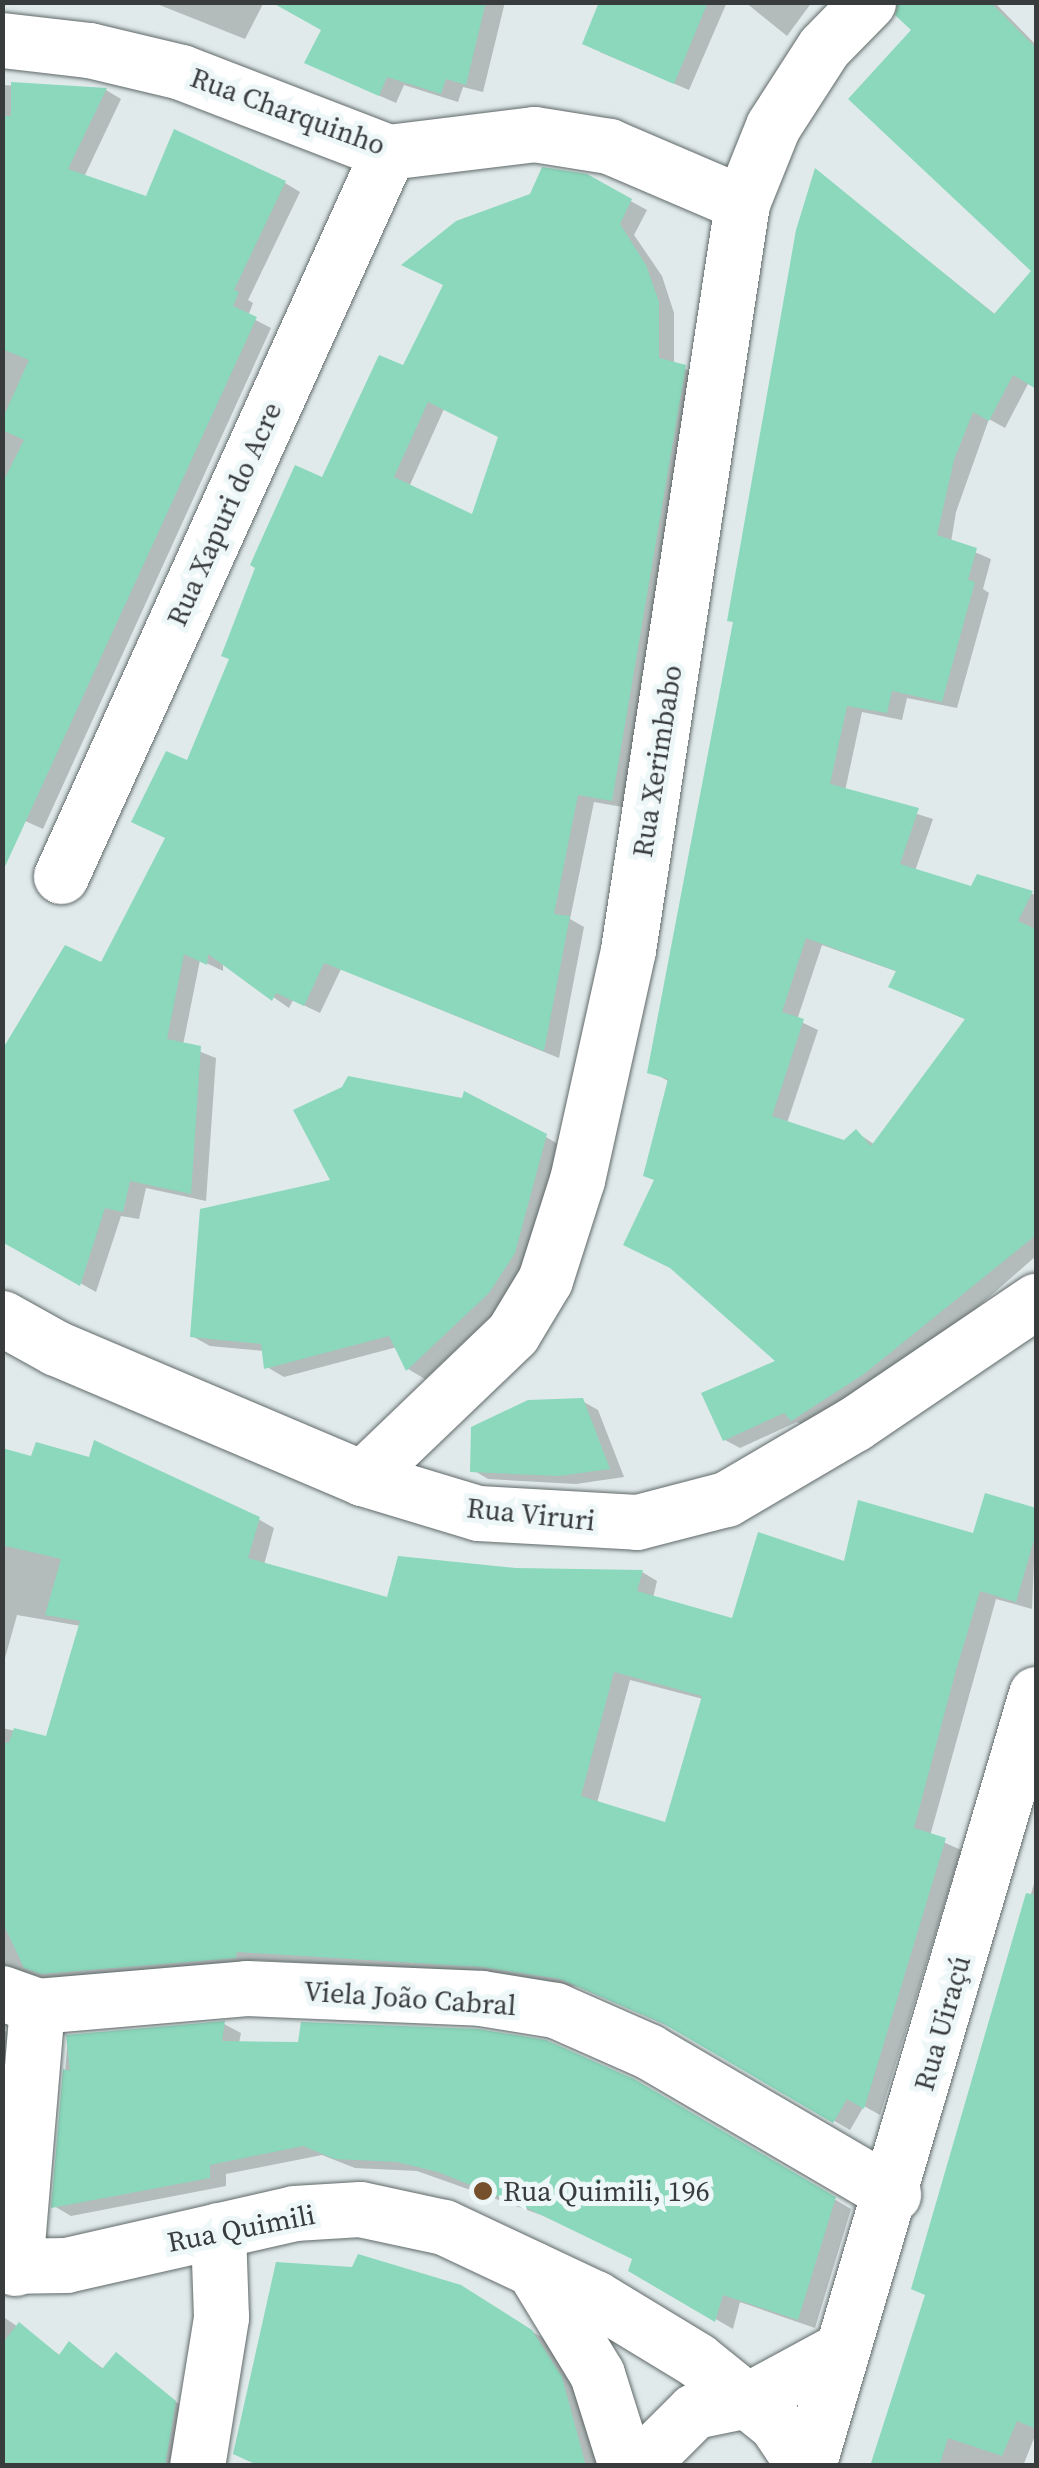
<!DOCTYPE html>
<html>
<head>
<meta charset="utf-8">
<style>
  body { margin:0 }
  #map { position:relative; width:1039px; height:2468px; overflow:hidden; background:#e0eaea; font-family:"Source Serif 4",serif }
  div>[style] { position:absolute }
  .shadow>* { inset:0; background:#0003 }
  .building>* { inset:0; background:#8bd8bc }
  .roads { filter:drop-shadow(0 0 2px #616969) drop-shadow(0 0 2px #616969) }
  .minor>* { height:55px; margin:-27.5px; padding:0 27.5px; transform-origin:27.5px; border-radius:27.5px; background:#fff }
  .dots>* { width:28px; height:28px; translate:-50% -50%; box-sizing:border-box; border:5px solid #eef7f7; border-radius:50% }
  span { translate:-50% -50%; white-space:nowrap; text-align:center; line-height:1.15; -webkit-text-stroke:10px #eef7f7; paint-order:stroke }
  .street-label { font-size:28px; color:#393c3c }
  .poi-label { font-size:28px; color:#393c3c }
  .left { translate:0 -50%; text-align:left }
  .frame { position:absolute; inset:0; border:5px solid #393c3c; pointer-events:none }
</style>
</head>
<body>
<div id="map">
  <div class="shadow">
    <div style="clip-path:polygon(152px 2px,264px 2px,245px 39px)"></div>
    <div style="clip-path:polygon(273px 2px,505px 2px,483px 92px,463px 87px,458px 102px,404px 85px,396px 103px,324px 71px,324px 30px)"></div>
    <div style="clip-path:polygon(602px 2px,727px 2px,689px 90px,600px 52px)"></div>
    <div style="clip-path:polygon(745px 2px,812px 2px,787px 36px)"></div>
    <div style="clip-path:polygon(evenodd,971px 2px,994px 2px,1036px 45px,1036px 386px,1029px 382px,1005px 428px,989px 419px,956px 512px,951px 542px,991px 559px,983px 589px,989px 593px,957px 708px,907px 698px,902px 720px,862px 712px,845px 791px,933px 819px,915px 871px,972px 889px,978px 877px,1036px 895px,1036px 1256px,946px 1335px,808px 1428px,797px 1422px,740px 1448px,725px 1440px,780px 1362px,656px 1181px,670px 1082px,650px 1071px,817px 172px,996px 315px,1035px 271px,914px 30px,971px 2px,822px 945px,898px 972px,907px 994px,967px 1020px,875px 1145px,856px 1132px,845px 1143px,787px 1123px,818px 1030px,797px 1020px,822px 945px)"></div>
    <div style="clip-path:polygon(2px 85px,106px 90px,121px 99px,84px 177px,147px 199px,285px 183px,300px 192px,248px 300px,253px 303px,248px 316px,271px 328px,43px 829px,5px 812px,2px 818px)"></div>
    <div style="clip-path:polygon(evenodd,586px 177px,647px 210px,634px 235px,662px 276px,674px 313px,674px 364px,701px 376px,628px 808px,594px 802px,570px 919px,584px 927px,559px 1058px,341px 969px,320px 1013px,293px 1000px,289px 1008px,223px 962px,223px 971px,200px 960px,183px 1045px,216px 1058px,206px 1201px,146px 1188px,139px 1219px,121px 1216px,96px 1292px,2px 1239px,102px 966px,168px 838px,188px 763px,324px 481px,404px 369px,586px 177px,444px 409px,501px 437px,474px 518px,409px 487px,444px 409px)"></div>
    <div style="clip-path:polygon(546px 1137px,563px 1147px,531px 1263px,506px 1302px,425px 1379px,408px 1369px,397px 1347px,284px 1377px,267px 1367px,264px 1351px,210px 1346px,192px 1336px)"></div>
    <div style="clip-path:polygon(582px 1401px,598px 1410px,624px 1477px,576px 1484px,488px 1479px,473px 1470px)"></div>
    <div style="clip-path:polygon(evenodd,2px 1451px,258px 1519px,274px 1528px,264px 1565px,388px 1600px,516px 1570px,642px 1572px,657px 1581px,653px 1598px,734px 1621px,846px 1564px,974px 1536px,986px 1496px,1036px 1511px,1032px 1609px,996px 1599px,930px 1836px,961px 1850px,880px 2115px,864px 2106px,850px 2130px,682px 2032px,578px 1987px,500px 1974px,253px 1960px,252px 1965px,59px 1982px,15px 1970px,2px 1976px,2px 1728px,48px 1738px,81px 1626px,17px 1615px,2px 1669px,2px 1451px,630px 1680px,703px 1699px,667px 1825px,597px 1803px,630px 1680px)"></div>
    <div style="clip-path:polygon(1036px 1877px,1036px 2433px,1023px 2466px,872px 2466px,927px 2295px,914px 2288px)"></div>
    <div style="clip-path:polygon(224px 2024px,241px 2033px,239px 2043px,633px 2081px,851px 2209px,815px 2328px,740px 2302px,733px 2329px,631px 2270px,635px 2259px,544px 2216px,417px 2171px,355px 2168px,322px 2155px,226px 2174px,226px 2186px,71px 2216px,54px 2206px,68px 2037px)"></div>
    <div style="clip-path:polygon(2px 2029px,19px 2039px,2px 2217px)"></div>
    <div style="clip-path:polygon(359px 2257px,460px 2288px,551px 2343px,581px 2390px,600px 2466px,258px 2466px)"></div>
    <div style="clip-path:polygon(2px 2316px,61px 2356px,70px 2344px,105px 2370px,116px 2355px,189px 2412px,179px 2466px,2px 2466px)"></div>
  </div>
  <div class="building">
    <div style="clip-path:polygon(271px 2px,486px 2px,466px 85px,446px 79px,441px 94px,387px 77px,379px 96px,304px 63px,321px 30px)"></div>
    <div style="clip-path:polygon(599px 2px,708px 2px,674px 84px,582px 44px)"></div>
    <div style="clip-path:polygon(evenodd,898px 2px,990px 2px,1036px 48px,1036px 389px,1013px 375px,989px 421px,973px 412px,954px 460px,937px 535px,977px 548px,968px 580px,975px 582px,942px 702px,892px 691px,887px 713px,847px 706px,830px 784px,919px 808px,900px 864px,971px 886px,977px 874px,1033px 891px,1018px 921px,1036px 929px,1036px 1235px,864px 1374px,791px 1421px,784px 1413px,723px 1441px,701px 1393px,775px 1361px,670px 1268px,623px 1245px,654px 1180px,643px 1176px,668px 1079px,647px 1073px,733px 622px,727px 621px,796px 230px,815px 168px,994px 314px,1031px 271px,848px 99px,911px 30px,895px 15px,898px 2px,806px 938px,896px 971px,888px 987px,965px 1019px,871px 1146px,856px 1129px,844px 1140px,772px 1116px,804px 1019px,782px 1012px,806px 938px)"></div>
    <div style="clip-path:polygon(11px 82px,107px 88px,68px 169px,146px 196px,174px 129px,286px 181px,234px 290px,239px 292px,233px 306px,257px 317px,2px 873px,2px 484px,24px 440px,2px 430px,2px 420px,29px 360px,2px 349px,2px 116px,11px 116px)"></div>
    <div style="clip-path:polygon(evenodd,542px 167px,587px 174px,632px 199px,620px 224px,646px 265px,659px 302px,659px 358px,686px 365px,612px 801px,578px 795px,554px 914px,570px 916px,544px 1051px,324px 963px,304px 1006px,276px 993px,272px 1001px,208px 954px,207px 965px,184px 954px,167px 1039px,201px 1046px,191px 1194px,130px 1181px,123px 1212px,105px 1208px,80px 1286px,2px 1242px,2px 1050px,65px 945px,101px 962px,165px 838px,131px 822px,166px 751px,187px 760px,229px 659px,221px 656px,255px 568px,250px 565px,295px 465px,322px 477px,379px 355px,403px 365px,443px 285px,401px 265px,456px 221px,530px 194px,542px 167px,428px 402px,498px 437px,472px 514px,394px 477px,428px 402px)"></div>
    <div style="clip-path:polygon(348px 1076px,462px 1098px,464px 1091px,547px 1134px,515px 1253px,489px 1293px,406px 1371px,389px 1336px,264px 1369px,261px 1344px,190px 1337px,200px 1209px,330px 1180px,293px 1110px,342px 1087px)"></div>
    <div style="clip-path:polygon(583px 1398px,610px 1469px,559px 1476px,470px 1472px,471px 1427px,528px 1400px)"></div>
    <div style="clip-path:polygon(evenodd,94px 1440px,260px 1517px,248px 1558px,387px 1597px,398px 1556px,516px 1568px,643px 1570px,637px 1591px,732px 1618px,758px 1532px,844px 1561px,858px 1500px,973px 1533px,985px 1493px,1036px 1508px,1036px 1533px,1016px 1602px,980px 1591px,956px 1670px,914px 1828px,946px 1838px,864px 2109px,847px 2099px,833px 2123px,664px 2024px,560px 1979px,482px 1967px,237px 1952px,236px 1958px,41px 1974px,24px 1968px,2px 1921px,2px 1742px,9px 1743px,14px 1728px,46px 1736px,80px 1621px,45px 1615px,61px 1559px,2px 1545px,2px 1448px,31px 1456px,36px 1442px,89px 1457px,94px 1440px,614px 1672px,702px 1696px,665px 1822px,581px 1796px,614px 1672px)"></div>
    <div style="clip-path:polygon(1026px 1893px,1036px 1895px,1036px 2429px,1017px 2421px,1002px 2456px,948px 2438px,939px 2466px,870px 2466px,925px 2295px,911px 2289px)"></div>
    <div style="clip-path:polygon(225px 2021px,222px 2041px,298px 2042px,301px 2022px,478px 2029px,546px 2040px,634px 2079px,836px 2197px,798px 2320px,723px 2295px,715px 2322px,628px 2271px,632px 2259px,525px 2207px,438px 2172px,397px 2162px,335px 2159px,303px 2146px,210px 2165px,210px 2178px,51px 2208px,63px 2069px,70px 2071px,66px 2035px)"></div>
    <div style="clip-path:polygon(358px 2254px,461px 2285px,532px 2330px,562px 2377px,586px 2466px,259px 2466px,233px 2454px,276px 2262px,352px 2267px)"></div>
    <div style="clip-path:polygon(19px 2322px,59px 2355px,69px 2341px,102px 2369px,116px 2352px,176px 2401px,165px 2466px,2px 2466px,2px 2344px)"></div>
  </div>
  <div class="roads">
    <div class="minor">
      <div style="left:2px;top:40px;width:88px;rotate:6.6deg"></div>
      <div style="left:89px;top:50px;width:95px;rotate:13.4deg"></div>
      <div style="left:181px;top:72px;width:222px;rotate:21.1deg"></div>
      <div style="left:388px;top:152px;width:147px;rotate:-7deg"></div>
      <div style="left:534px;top:134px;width:76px;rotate:9.1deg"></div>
      <div style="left:609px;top:146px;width:145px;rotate:23.2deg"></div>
      <div style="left:61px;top:876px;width:794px;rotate:-65.69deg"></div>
      <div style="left:2px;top:1318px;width:62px;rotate:29.1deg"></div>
      <div style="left:56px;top:1348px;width:332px;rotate:23deg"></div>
      <div style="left:362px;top:1478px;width:121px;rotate:16.8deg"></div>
      <div style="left:478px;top:1513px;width:159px;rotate:3.2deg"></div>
      <div style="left:637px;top:1522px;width:92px;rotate:-14.5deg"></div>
      <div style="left:726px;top:1499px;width:148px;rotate:-30.4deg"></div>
      <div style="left:854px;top:1424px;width:220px;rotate:-34.1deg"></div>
      <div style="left:362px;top:1478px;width:209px;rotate:-43.8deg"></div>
      <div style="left:513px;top:1333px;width:62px;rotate:-58.9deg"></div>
      <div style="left:545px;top:1280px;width:105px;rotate:-72.3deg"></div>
      <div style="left:577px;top:1180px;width:236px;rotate:-77.5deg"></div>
      <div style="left:628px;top:950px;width:756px;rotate:-81.32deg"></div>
      <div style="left:742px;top:203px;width:83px;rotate:-68.1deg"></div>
      <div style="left:773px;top:126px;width:94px;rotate:-57.2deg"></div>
      <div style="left:824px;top:47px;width:63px;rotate:-45.6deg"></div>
      <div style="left:2px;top:1993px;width:37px;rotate:20deg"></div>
      <div style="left:37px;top:2006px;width:210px;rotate:-4.9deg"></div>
      <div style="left:246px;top:1988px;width:235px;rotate:2.4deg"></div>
      <div style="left:481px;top:1998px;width:75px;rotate:9.2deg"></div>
      <div style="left:555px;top:2010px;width:102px;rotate:23.8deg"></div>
      <div style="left:648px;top:2051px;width:284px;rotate:30.3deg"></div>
      <div style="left:2px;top:2266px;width:64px;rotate:-0.9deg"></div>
      <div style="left:66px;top:2265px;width:234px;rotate:-12.8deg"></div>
      <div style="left:294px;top:2213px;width:66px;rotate:-3.5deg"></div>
      <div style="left:360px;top:2209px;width:86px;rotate:12.1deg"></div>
      <div style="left:444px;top:2227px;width:167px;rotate:25.2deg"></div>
      <div style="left:595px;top:2298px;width:119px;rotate:31.3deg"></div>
      <div style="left:697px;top:2360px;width:102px;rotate:39deg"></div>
      <div style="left:776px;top:2424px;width:50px;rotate:56.3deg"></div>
      <div style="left:15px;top:2268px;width:263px;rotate:-85.2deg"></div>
      <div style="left:533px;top:2269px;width:123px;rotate:58.6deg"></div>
      <div style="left:597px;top:2374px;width:96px;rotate:72.5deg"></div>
      <div style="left:197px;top:2466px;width:151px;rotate:-80.8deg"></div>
      <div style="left:221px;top:2317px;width:87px;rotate:-92deg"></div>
      <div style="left:639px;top:2466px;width:78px;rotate:-45deg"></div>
      <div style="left:694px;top:2411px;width:55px;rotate:-11.5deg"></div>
      <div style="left:748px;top:2400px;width:105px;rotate:-28.5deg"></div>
      <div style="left:808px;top:2466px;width:805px;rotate:-73.55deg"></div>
    </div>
  </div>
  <div class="dots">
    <div style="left:483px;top:2191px;background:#76502d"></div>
  </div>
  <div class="street-label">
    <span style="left:288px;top:111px;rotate:20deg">Rua Charquinho</span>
    <span style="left:224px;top:514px;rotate:-66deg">Rua Xapuri do Acre</span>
    <span style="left:657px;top:761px;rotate:-81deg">Rua Xerimbabo</span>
    <span style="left:531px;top:1514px;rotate:6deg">Rua Viruri</span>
    <span style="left:410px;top:1998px;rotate:4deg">Viela João Cabral</span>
    <span style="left:942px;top:2023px;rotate:-74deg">Rua Uiraçú</span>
    <span style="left:241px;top:2228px;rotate:-11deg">Rua Quimili</span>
  </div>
  <div class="poi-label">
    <span class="left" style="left:503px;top:2191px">Rua Quimili, 196</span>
  </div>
  <div class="frame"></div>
</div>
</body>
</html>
